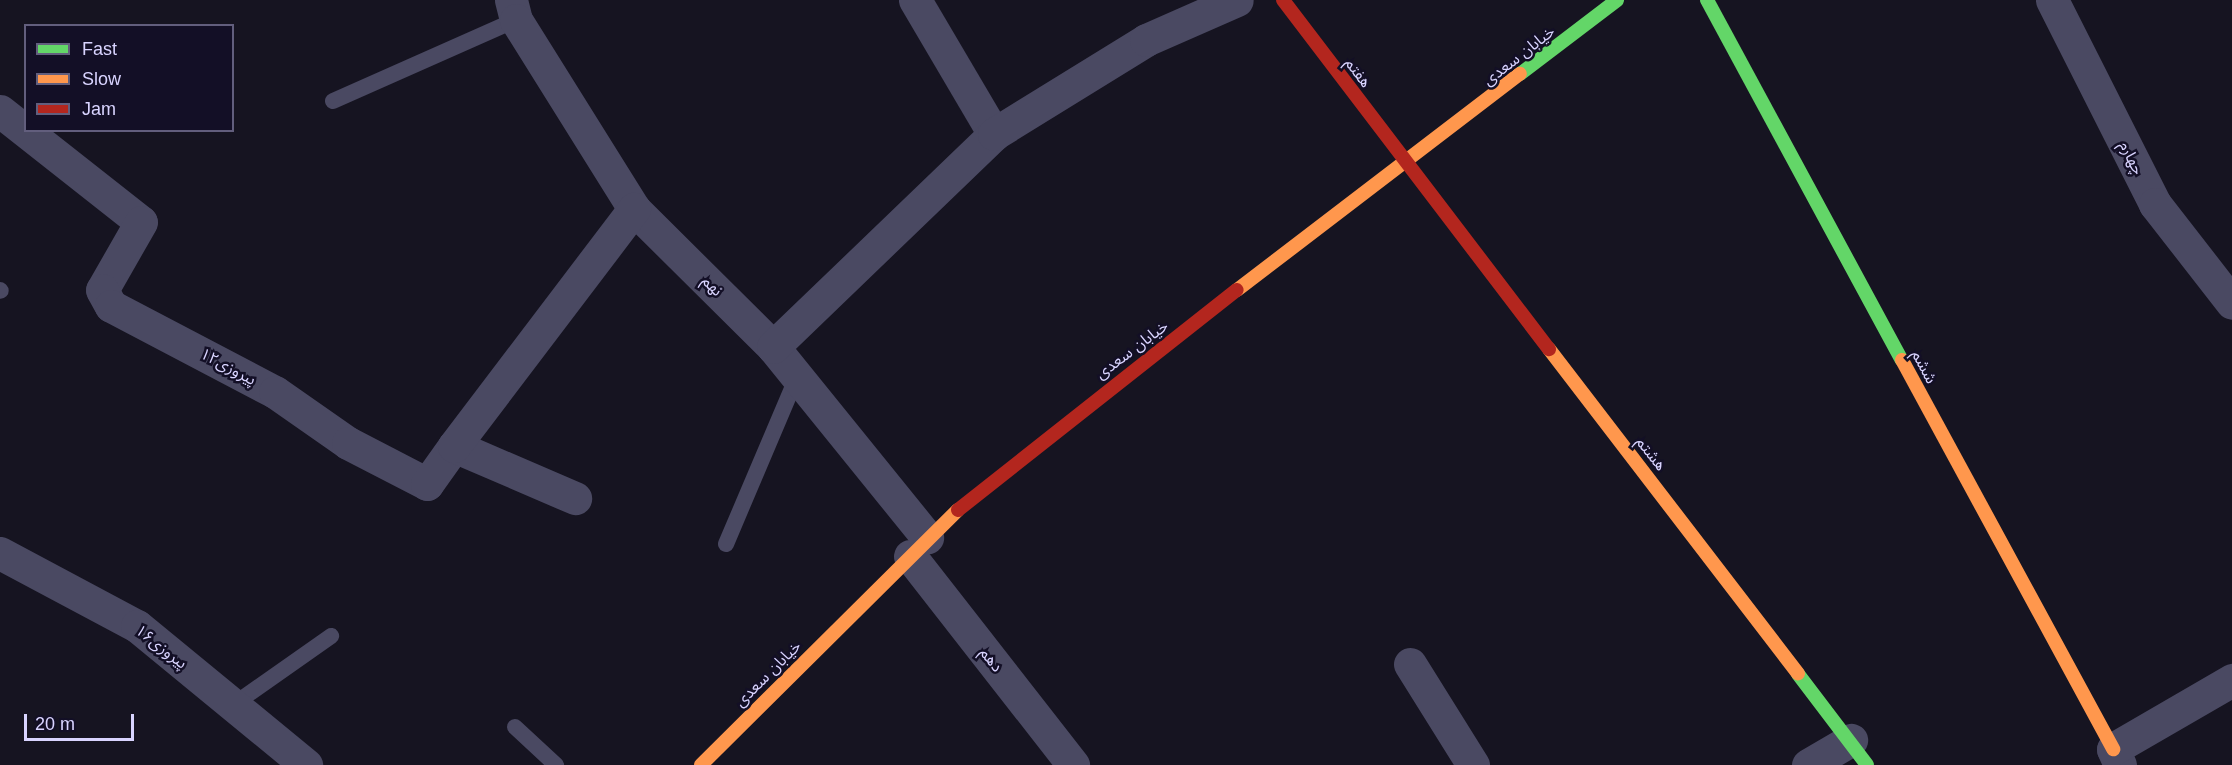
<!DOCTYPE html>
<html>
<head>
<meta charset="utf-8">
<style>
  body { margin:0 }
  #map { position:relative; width:2232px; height:765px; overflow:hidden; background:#161421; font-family:Arial,"Noto Sans Arabic",sans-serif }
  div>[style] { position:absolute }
  .lane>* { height:16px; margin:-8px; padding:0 8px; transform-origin:8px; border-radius:8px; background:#4a4962 }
  .street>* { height:33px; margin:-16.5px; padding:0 16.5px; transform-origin:16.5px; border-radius:16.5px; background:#4a4962 }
  .fast>* { height:14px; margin:-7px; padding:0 7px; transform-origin:7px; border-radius:7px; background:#63d668 }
  .slow>* { height:14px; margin:-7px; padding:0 7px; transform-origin:7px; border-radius:7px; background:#ff974d }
  .jam>* { height:14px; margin:-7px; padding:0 7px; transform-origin:7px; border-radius:7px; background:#b3261e }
  span { translate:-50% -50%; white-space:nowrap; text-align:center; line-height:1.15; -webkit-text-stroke:5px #130f26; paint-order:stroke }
  .street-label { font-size:16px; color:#d9d4ff }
  .legend { position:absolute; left:24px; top:24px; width:210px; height:108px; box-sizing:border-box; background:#130f26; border:2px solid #625e7d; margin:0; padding:8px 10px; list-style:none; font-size:18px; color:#d9d4ff }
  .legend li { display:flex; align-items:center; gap:12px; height:30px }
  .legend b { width:30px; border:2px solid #625e7d }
  .scale { position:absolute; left:24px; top:714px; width:110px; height:27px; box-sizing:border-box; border:3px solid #d9d4ff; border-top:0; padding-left:8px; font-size:18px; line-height:21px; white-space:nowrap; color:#d9d4ff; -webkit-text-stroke:4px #130f26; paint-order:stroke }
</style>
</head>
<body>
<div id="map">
  <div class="lane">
    <div style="left:333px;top:101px;width:200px;rotate:-23.9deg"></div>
    <div style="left:0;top:290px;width:1px;rotate:45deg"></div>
    <div style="left:726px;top:544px;width:181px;rotate:-67deg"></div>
    <div style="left:233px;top:705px;width:120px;rotate:-35.1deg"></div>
    <div style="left:515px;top:727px;width:56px;rotate:42.8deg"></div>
  </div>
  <div class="street">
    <div style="left:511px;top:0;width:21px;rotate:76deg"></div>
    <div style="left:516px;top:20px;width:223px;rotate:58deg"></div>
    <div style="left:634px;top:209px;width:196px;rotate:44.8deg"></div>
    <div style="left:773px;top:347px;width:245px;rotate:51deg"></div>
    <div style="left:915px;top:0;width:156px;rotate:59.5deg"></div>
    <div style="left:2052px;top:0;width:229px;rotate:63.2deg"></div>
    <div style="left:2155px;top:204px;width:125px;rotate:52.1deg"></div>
    <div style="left:0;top:111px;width:179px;rotate:38.2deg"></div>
    <div style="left:141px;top:222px;width:78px;rotate:119.8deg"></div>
    <div style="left:102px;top:290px;width:18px;rotate:61deg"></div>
    <div style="left:111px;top:306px;width:185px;rotate:27.7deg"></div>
    <div style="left:275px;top:392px;width:89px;rotate:34.9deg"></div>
    <div style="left:348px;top:443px;width:89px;rotate:27.4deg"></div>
    <div style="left:427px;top:484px;width:47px;rotate:-54.6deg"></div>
    <div style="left:454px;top:446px;width:132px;rotate:23.3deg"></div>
    <div style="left:773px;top:347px;width:307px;rotate:-43.9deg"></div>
    <div style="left:994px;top:134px;width:179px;rotate:-31.7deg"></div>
    <div style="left:1146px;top:40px;width:99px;rotate:-23.7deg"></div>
    <div style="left:454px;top:446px;width:298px;rotate:-52.8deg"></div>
    <div style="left:0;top:553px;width:155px;rotate:28.1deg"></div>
    <div style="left:137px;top:626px;width:219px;rotate:39.4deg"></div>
    <div style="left:910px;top:556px;width:265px;rotate:52deg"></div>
    <div style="left:1410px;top:664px;width:119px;rotate:58deg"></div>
    <div style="left:1808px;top:765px;width:50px;rotate:-30.2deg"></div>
    <div style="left:2120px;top:765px;width:17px;rotate:-114deg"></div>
    <div style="left:2113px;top:749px;width:138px;rotate:-30.1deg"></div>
  </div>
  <div class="fast">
    <div style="left:1707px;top:0;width:409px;rotate:61.6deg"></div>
    <div style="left:1520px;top:74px;width:122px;rotate:-37.3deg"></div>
    <div style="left:1798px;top:674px;width:114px;rotate:52.8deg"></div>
  </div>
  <div class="slow">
    <div style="left:1237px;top:290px;width:356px;rotate:-37.4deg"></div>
    <div style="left:1549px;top:349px;width:409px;rotate:52.5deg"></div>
    <div style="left:1902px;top:360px;width:443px;rotate:61.5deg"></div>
    <div style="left:701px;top:765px;width:362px;rotate:-44.8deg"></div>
  </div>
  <div class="jam">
    <div style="left:1283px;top:0;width:439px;rotate:52.7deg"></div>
    <div style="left:958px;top:510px;width:355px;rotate:-38.3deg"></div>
  </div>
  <div class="street-label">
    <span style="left:1519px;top:56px;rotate:-38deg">خیابان سعدی</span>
    <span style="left:1358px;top:73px;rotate:53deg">هفتم</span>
    <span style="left:2131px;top:158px;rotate:63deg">چهارم</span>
    <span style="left:712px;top:286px;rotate:44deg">نهم</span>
    <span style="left:1132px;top:350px;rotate:-37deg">خیابان سعدی</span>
    <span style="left:228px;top:367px;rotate:28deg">پیروزی۱۲</span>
    <span style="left:1924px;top:367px;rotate:62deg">ششم</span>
    <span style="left:1651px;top:454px;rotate:52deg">هشتم</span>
    <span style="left:161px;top:647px;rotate:38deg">پیروزی۱۶</span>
    <span style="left:991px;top:660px;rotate:52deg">دهم</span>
    <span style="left:768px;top:674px;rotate:-45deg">خیابان سعدی</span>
  </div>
  <ul class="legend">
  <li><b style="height:8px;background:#63d668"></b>Fast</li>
  <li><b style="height:8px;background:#ff974d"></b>Slow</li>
  <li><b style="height:8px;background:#b3261e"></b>Jam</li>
  </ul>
  <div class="scale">20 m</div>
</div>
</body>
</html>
